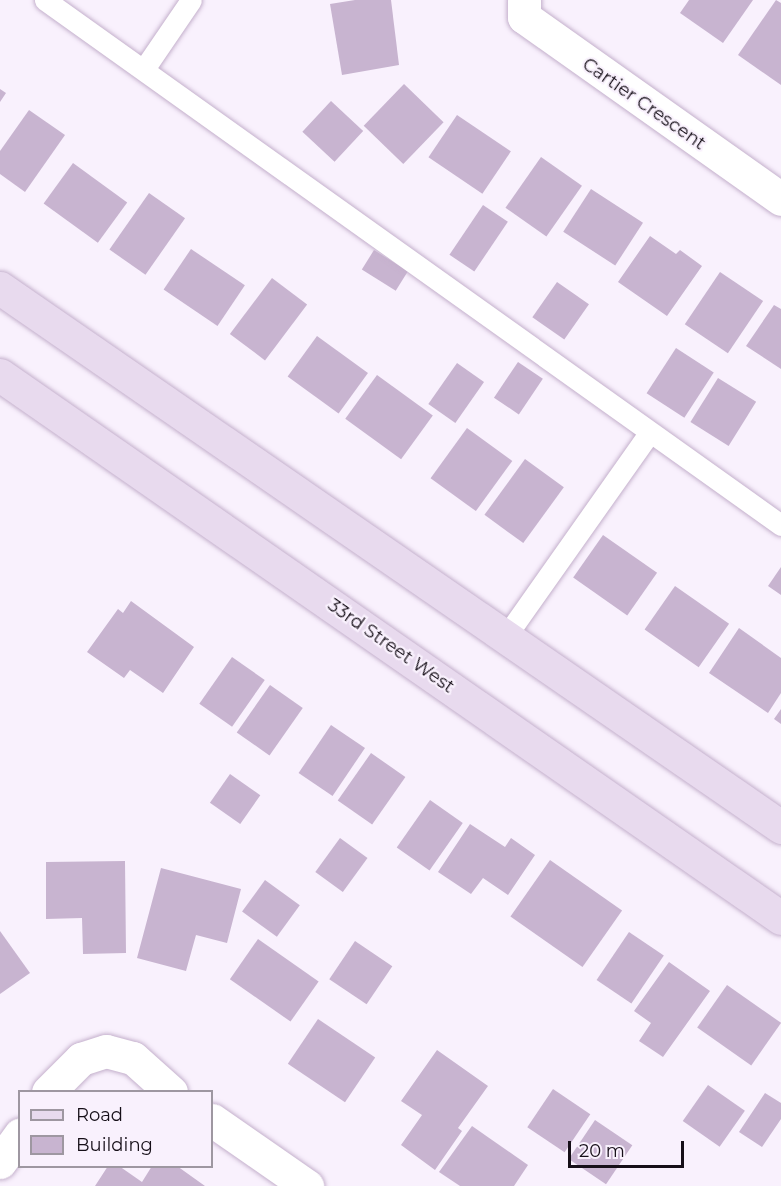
<!DOCTYPE html>
<html>
<head>
<meta charset="utf-8">
<style>
  body { margin:0 }
  #map { position:relative; width:781px; height:1186px; overflow:hidden; background:#f9f1fd; font-family:Montserrat,sans-serif }
  div>[style] { position:absolute }
  .building>* { inset:0; background:#c8b4d0; transform-origin:0 0 }
  .roads { filter:drop-shadow(0 0 2px #c4b0cc) drop-shadow(0 0 2px #c4b0cc) }
  .lane>* { height:21px; margin:-10.5px; padding:0 10.5px; transform-origin:10.5px; border-radius:10.5px; background:#fff }
  .street>* { height:33px; margin:-16.5px; padding:0 16.5px; transform-origin:16.5px; border-radius:16.5px; background:#fff }
  .secondary>* { height:33px; margin:-16.5px; padding:0 16.5px; transform-origin:16.5px; border-radius:16.5px; background:#e8daee }
  span { translate:-50% -50%; white-space:nowrap; text-align:center; line-height:1.15; -webkit-text-stroke:4.5px #f9f1fd; paint-order:stroke }
  .street-label { font-size:18px; color:#160f18 }
  .legend { position:absolute; left:18px; top:1090px; width:195px; height:78px; box-sizing:border-box; background:#f9f1fd; border:2px solid #9e97a1; margin:0; padding:8px 10px; list-style:none; font-size:18px; color:#160f18 }
  .legend li { display:flex; align-items:center; gap:12px; height:30px }
  .legend b { width:30px; border:2px solid #9e97a1 }
  .scale { position:absolute; left:568px; top:1141px; width:116px; height:27px; box-sizing:border-box; border:3px solid #160f18; border-top:0; padding-left:8px; font-size:18px; line-height:21px; white-space:nowrap; color:#160f18; -webkit-text-stroke:4px #f9f1fd; paint-order:stroke }
</style>
</head>
<body>
<div id="map">
  <div class="building">
    <div style="clip-path:polygon(355px 0,391px 0,399px 65px,342px 75px,330px 4px)"></div>
    <div style="clip-path:polygon(689px 0,753px 0,723px 43px,680px 13px)"></div>
    <div style="clip-path:polygon(776px 0,781px 3px,781px 85px,738px 55px)"></div>
    <div style="left:404px;top:84px;width:55px;height:58px;rotate:44deg"></div>
    <div style="clip-path:polygon(0 89px,6px 93px,0 102px)"></div>
    <div style="left:331px;top:101px;width:44px;height:42px;rotate:43deg"></div>
    <div style="clip-path:polygon(29px 110px,65px 135px,25px 192px,0 174px,0 151px)"></div>
    <div style="left:457px;top:115px;width:65px;height:51px;rotate:34deg"></div>
    <div style="left:541px;top:157px;width:50px;height:62px;rotate:35deg"></div>
    <div style="left:73px;top:163px;width:67px;height:50px;rotate:36deg"></div>
    <div style="left:591px;top:189px;width:62px;height:51px;rotate:33deg"></div>
    <div style="left:149px;top:193px;width:44px;height:69px;rotate:35deg"></div>
    <div style="left:483px;top:205px;width:30px;height:60px;rotate:34deg"></div>
    <div style="clip-path:polygon(650px 236px,676px 254px,680px 250px,702px 266px,667px 316px,618px 282px)"></div>
    <div style="left:191px;top:249px;width:65px;height:49px;rotate:34deg"></div>
    <div style="left:374px;top:250px;width:40px;height:23px;rotate:32deg"></div>
    <div style="left:720px;top:272px;width:52px;height:63px;rotate:34deg"></div>
    <div style="left:272px;top:278px;width:44px;height:70px;rotate:37deg"></div>
    <div style="left:557px;top:282px;width:39px;height:43px;rotate:35deg"></div>
    <div style="clip-path:polygon(774px 305px,781px 309px,781px 369px,746px 346px)"></div>
    <div style="left:317px;top:336px;width:63px;height:50px;rotate:36deg"></div>
    <div style="left:676px;top:348px;width:45px;height:54px;rotate:33deg"></div>
    <div style="left:518px;top:362px;width:30px;height:43px;rotate:34deg"></div>
    <div style="left:457px;top:363px;width:33px;height:50px;rotate:35deg"></div>
    <div style="left:377px;top:375px;width:69px;height:54px;rotate:36deg"></div>
    <div style="left:718px;top:378px;width:45px;height:52px;rotate:32deg"></div>
    <div style="left:467px;top:428px;width:56px;height:62px;rotate:36deg"></div>
    <div style="left:525px;top:459px;width:48px;height:69px;rotate:36deg"></div>
    <div style="left:603px;top:535px;width:66px;height:52px;rotate:35deg"></div>
    <div style="clip-path:polygon(781px 567px,781px 595px,768px 586px)"></div>
    <div style="left:675px;top:586px;width:66px;height:53px;rotate:35deg"></div>
    <div style="clip-path:polygon(131px 601px,194px 647px,163px 693px,130px 670px,124px 678px,87px 652px,118px 609px,123px 613px)"></div>
    <div style="clip-path:polygon(739px 628px,781px 658px,781px 693px,768px 713px,709px 673px)"></div>
    <div style="left:232px;top:657px;width:40px;height:57px;rotate:35deg"></div>
    <div style="left:270px;top:685px;width:40px;height:58px;rotate:35deg"></div>
    <div style="clip-path:polygon(781px 709px,781px 724px,774px 719px)"></div>
    <div style="left:331px;top:725px;width:41px;height:58px;rotate:34deg"></div>
    <div style="left:371px;top:753px;width:42px;height:58px;rotate:35deg"></div>
    <div style="left:230px;top:774px;width:37px;height:35px;rotate:35deg"></div>
    <div style="left:430px;top:800px;width:40px;height:58px;rotate:35deg"></div>
    <div style="clip-path:polygon(470px 824px,505px 847px,511px 838px,535px 855px,508px 895px,483px 878px,471px 894px,438px 872px)"></div>
    <div style="left:340px;top:838px;width:34px;height:42px;rotate:36deg"></div>
    <div style="left:550px;top:860px;width:88px;height:69px;rotate:35deg"></div>
    <div style="clip-path:polygon(125px 861px,126px 953px,83px 954px,82px 918px,46px 919px,46px 862px)"></div>
    <div style="clip-path:polygon(161px 868px,241px 889px,227px 943px,196px 935px,186px 971px,137px 958px)"></div>
    <div style="left:265px;top:880px;width:43px;height:39px;rotate:36deg"></div>
    <div style="clip-path:polygon(0 931px,30px 973px,0 994px)"></div>
    <div style="left:629px;top:932px;width:42px;height:58px;rotate:34deg"></div>
    <div style="left:258px;top:939px;width:74px;height:49px;rotate:35deg"></div>
    <div style="left:355px;top:941px;width:45px;height:46px;rotate:34deg"></div>
    <div style="clip-path:polygon(669px 962px,710px 991px,663px 1057px,639px 1041px,651px 1023px,634px 1011px)"></div>
    <div style="left:727px;top:985px;width:66px;height:52px;rotate:35deg"></div>
    <div style="left:318px;top:1019px;width:69px;height:54px;rotate:34deg"></div>
    <div style="clip-path:polygon(437px 1050px,488px 1086px,458px 1128px,462px 1131px,435px 1170px,401px 1145px,422px 1115px,401px 1101px)"></div>
    <div style="left:708px;top:1085px;width:45px;height:44px;rotate:35deg"></div>
    <div style="left:553px;top:1089px;width:45px;height:46px;rotate:34deg"></div>
    <div style="clip-path:polygon(765px 1093px,781px 1103px,781px 1119px,762px 1147px,739px 1132px)"></div>
    <div style="left:595px;top:1120px;width:45px;height:47px;rotate:34deg"></div>
    <div style="clip-path:polygon(472px 1126px,528px 1165px,514px 1186px,460px 1186px,439px 1172px)"></div>
    <div style="clip-path:polygon(108px 1166px,119px 1166px,142px 1182px,152px 1166px,177px 1166px,205px 1186px,95px 1186px)"></div>
  </div>
  <div class="roads">
    <div class="lane">
      <div style="left:45px;top:0;width:904px;rotate:35.5deg"></div>
      <div style="left:144px;top:69px;width:83px;rotate:-55.7deg"></div>
      <div style="left:506px;top:636px;width:248px;rotate:-54.8deg"></div>
    </div>
    <div class="street">
      <div style="left:524px;top:0;width:17px;rotate:90deg"></div>
      <div style="left:524px;top:17px;width:315px;rotate:35.3deg"></div>
      <div style="left:48px;top:1092px;width:47px;rotate:-45deg"></div>
      <div style="left:81px;top:1059px;width:26px;rotate:-18deg"></div>
      <div style="left:106px;top:1051px;width:28px;rotate:15deg"></div>
      <div style="left:133px;top:1058px;width:51px;rotate:41.8deg"></div>
      <div style="left:212px;top:1120px;width:116px;rotate:34.8deg"></div>
      <div style="left:0;top:1162px;width:34px;rotate:-54deg"></div>
    </div>
    <div class="secondary">
      <div style="left:0;top:288px;width:949px;rotate:34.61deg"></div>
      <div style="left:0;top:375px;width:951px;rotate:34.81deg"></div>
    </div>
  </div>
  <div class="street-label">
    <span style="left:644px;top:104px;rotate:35deg">Cartier Crescent</span>
    <span style="left:391px;top:646px;rotate:35deg">33rd Street West</span>
  </div>
  <ul class="legend">
  <li><b style="height:8px;background:#e8daee"></b>Road</li>
  <li><b style="height:16px;background:#c8b4d0"></b>Building</li>
  </ul>
  <div class="scale">20 m</div>
</div>
</body>
</html>
